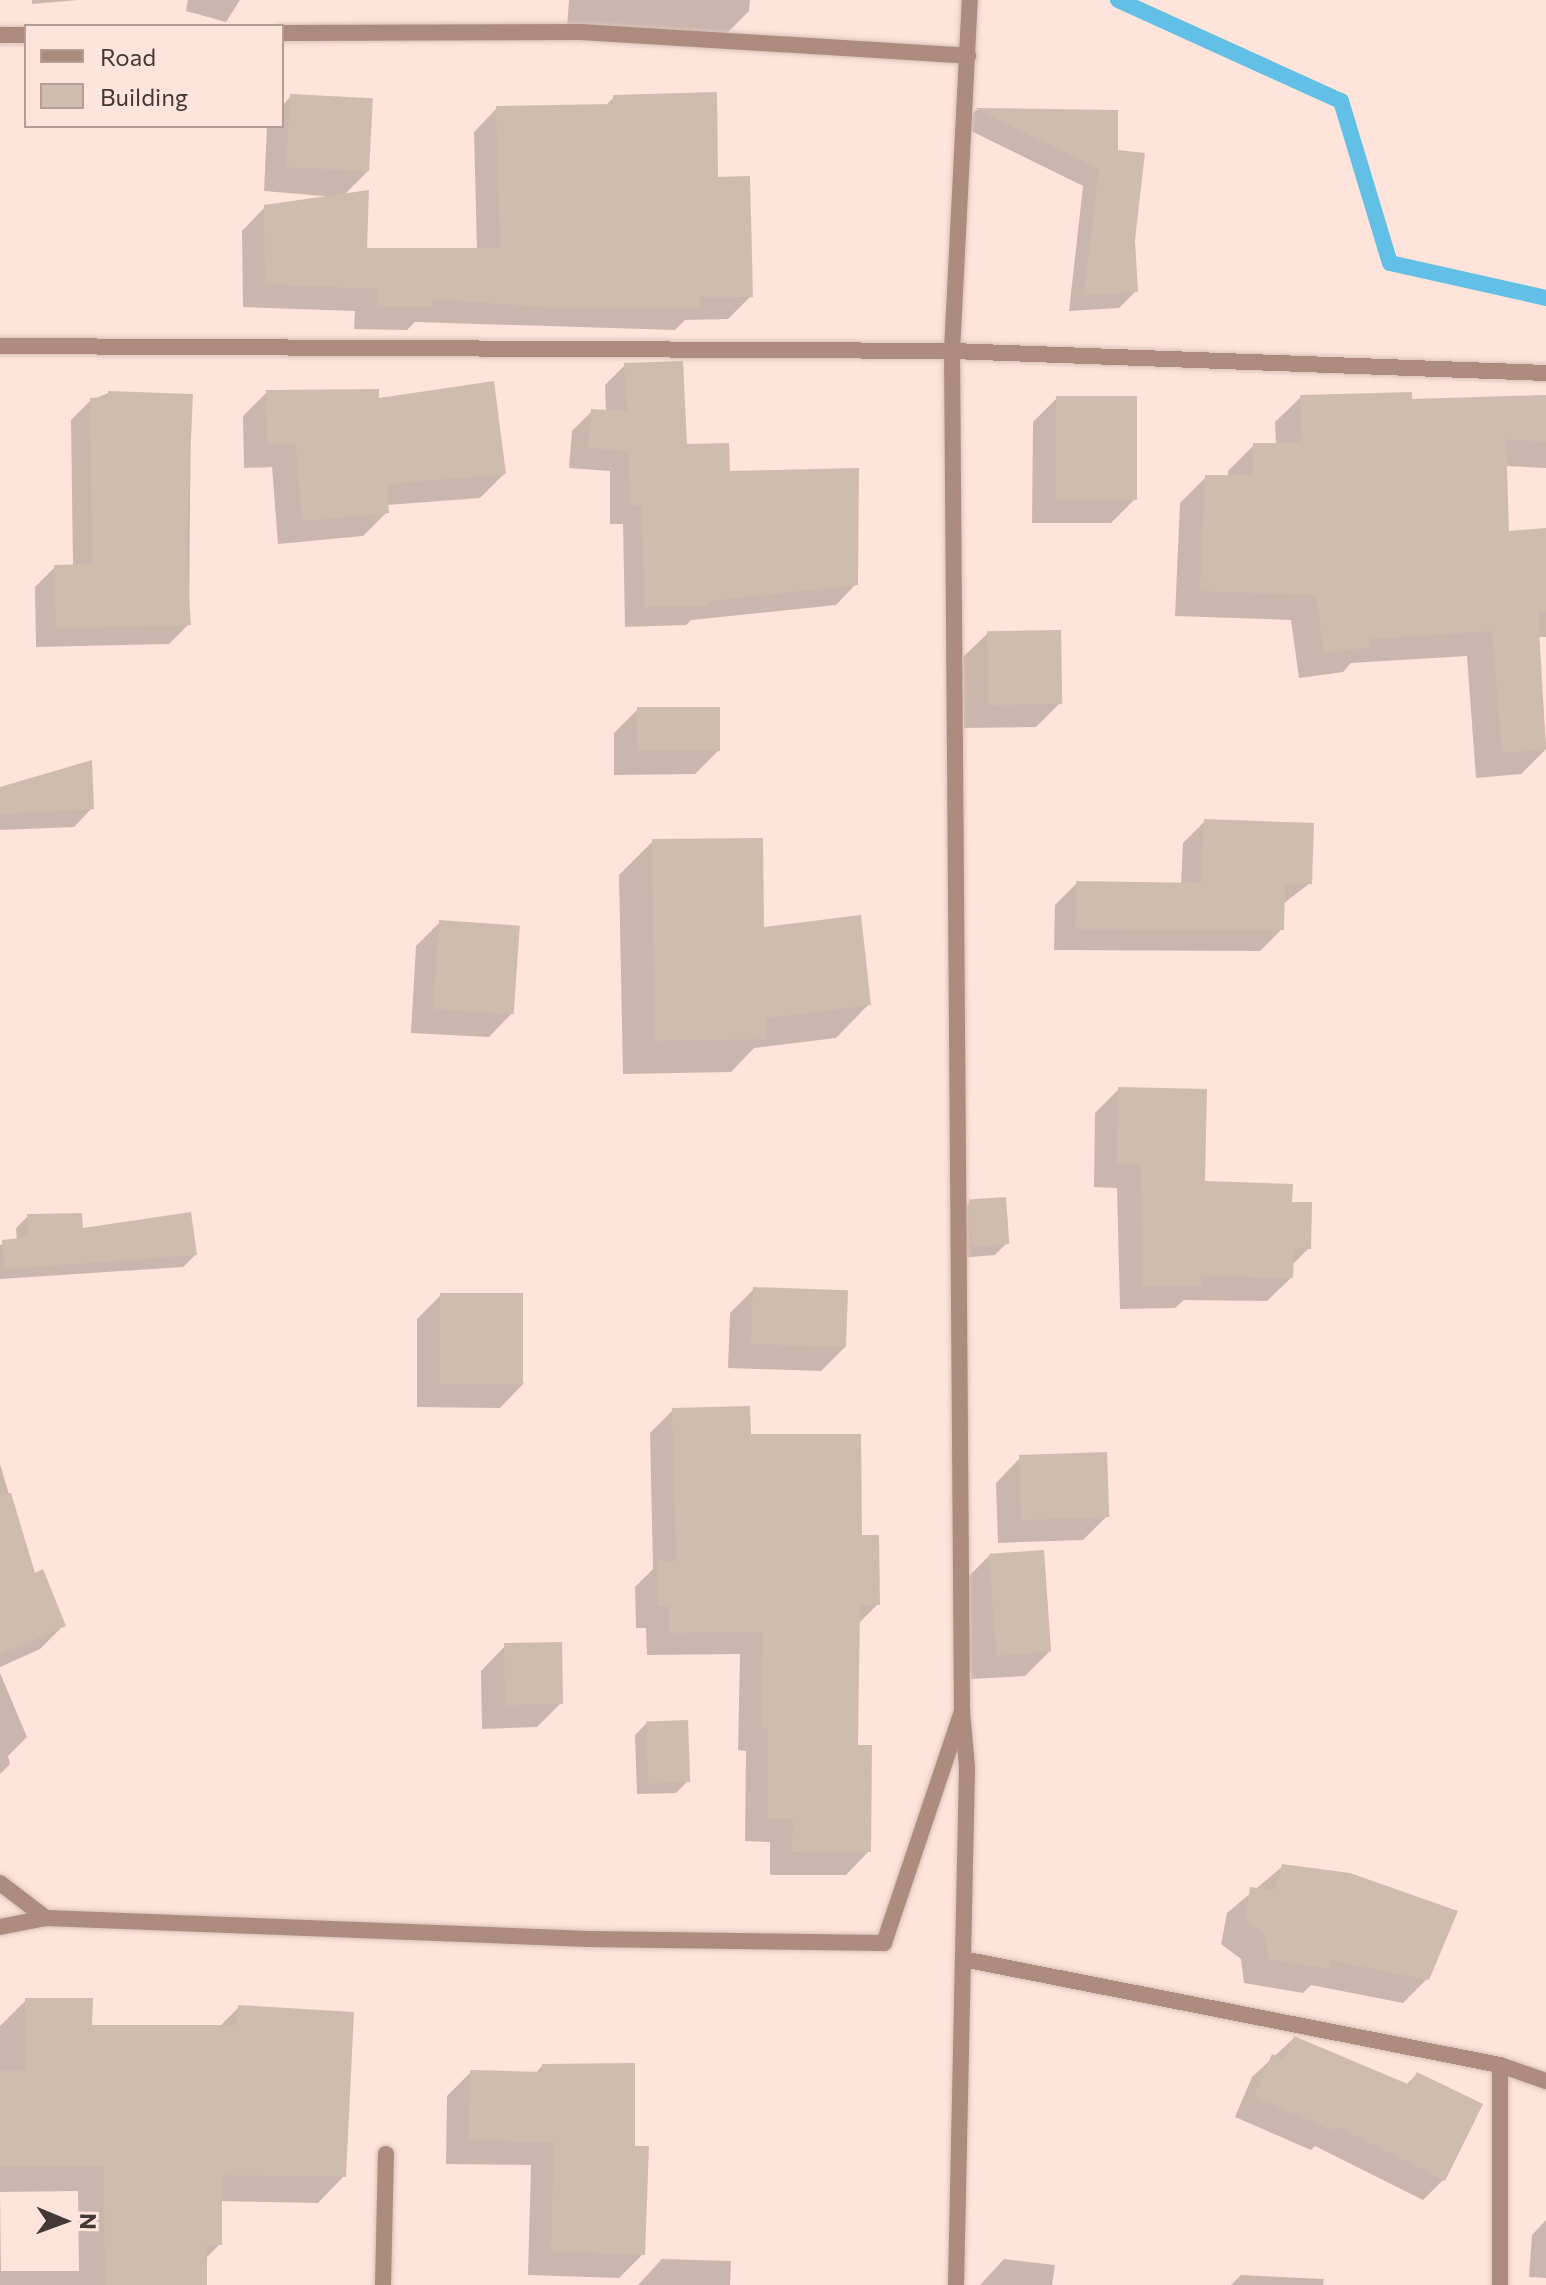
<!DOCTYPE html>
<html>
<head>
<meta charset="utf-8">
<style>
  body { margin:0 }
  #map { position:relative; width:1546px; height:2285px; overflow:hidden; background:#fee4da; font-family:Commissioner,sans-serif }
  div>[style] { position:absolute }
  .shadow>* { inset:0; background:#0003 }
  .stream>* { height:16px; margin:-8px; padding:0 8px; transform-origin:8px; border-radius:8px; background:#62bfe5 }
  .building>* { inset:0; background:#d0bcad; transform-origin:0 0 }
  .roads { filter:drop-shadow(0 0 2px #d8c2b9) drop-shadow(0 0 2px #d8c2b9) }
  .minor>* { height:16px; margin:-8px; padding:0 8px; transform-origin:8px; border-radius:8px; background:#ae8b7f }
  .tertiary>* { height:16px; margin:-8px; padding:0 8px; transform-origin:8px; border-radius:8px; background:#ae8b7f }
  span { translate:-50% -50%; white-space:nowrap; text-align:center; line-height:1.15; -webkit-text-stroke:6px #fee4da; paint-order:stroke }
  .legend { position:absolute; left:24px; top:24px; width:260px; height:104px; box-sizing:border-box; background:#fee4da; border:2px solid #b39f98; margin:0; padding:10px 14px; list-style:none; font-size:24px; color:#423834 }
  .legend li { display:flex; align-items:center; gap:16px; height:40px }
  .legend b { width:40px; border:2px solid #b39f98 }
  .north { position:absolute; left:24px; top:2181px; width:80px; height:80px; -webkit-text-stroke:6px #fee4da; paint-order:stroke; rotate:91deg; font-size:22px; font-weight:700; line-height:32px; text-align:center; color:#423834 }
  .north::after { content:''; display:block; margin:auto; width:28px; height:36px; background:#423834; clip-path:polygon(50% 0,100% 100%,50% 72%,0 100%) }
</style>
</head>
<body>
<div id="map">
  <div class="shadow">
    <div style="clip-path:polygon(32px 0,78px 0,32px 4px)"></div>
    <div style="clip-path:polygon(188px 0,240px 0,226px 22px,186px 11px)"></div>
    <div style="clip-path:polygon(569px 0,750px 0,749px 11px,725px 35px,567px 27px)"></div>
    <div style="clip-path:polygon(291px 96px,368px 171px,344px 195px,365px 250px,477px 250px,474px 132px,497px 108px,605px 106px,614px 97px,716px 179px,751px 296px,728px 319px,685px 320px,675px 330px,415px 322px,407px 330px,354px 329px,355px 311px,243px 307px,242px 231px,265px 207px,335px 197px,264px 191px,267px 126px,282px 126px,282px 106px)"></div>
    <div style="clip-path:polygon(976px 110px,1116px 112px,1116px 152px,1136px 291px,1119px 308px,1069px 311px,1083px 186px,961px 126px)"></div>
    <div style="clip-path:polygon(625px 365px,685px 446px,728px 473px,856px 584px,836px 605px,691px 620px,686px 625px,625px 627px,623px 524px,610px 524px,610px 471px,569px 468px,572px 431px,592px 411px,606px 412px,605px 385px)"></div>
    <div style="clip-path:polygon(267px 392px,377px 400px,504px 474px,480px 498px,387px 505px,387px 512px,363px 536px,278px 544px,272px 467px,244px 468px,243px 416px)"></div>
    <div style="clip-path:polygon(109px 393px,191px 396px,189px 624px,169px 644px,36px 647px,35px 587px,55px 567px,73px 566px,71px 420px,91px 400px)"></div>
    <div style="clip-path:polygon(1546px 395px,1546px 468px,1505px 466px,1507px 533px,1546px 533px,1546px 637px,1538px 637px,1546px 749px,1521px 774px,1476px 778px,1467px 656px,1351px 663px,1343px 672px,1299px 678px,1291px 620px,1175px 616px,1180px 503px,1206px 477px,1228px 477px,1228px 471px,1254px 445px,1276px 445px,1275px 422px,1301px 397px,1449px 401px)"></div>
    <div style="clip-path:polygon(1057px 398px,1135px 499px,1111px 523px,1032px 523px,1033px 422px)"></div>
    <div style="clip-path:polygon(988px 633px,1060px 703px,1036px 727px,964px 728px,963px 657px)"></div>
    <div style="clip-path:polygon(638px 709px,719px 750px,695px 774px,614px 775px,614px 733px)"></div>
    <div style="clip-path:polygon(0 790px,92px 808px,74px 827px,0 830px)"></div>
    <div style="clip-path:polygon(1205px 821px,1310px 883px,1283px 904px,1282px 929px,1260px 951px,1054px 950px,1055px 905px,1077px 883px,1181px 885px,1183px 843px)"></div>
    <div style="clip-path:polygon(653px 841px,762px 929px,869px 1004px,836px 1038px,754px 1048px,731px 1072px,623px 1074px,619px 875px)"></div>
    <div style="clip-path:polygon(440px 922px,513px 1012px,489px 1037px,411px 1033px,416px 946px)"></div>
    <div style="clip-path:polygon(1119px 1089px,1203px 1183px,1290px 1204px,1309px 1248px,1292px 1265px,1292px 1277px,1267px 1301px,1184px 1300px,1175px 1308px,1120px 1309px,1117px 1188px,1094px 1187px,1095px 1113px)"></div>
    <div style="clip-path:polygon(970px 1202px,1007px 1243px,995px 1255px,959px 1258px,958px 1214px)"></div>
    <div style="clip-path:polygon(28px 1216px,81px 1231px,195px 1255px,183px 1267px,0 1279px,0 1245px,17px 1240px,16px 1228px)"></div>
    <div style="clip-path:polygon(754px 1289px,845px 1347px,821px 1371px,728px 1368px,730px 1313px)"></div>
    <div style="clip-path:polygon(441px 1295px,524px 1383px,500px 1408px,417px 1407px,417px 1319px)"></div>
    <div style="clip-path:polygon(673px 1410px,749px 1436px,860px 1537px,878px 1604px,858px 1624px,855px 1747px,869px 1851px,846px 1875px,770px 1875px,770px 1842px,745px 1841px,746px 1751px,738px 1750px,740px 1654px,647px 1655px,646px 1628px,636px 1628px,635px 1587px,653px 1569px,650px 1433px)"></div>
    <div style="clip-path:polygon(1020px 1458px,1107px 1516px,1083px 1540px,998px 1543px,996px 1483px)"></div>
    <div style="clip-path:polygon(0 1464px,33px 1576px,64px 1625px,40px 1649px,0 1667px)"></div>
    <div style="clip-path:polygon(989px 1556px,1049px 1652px,1025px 1676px,971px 1679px,965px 1580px)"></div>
    <div style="clip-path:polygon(505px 1646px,561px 1703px,537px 1727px,482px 1729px,481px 1671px)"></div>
    <div style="clip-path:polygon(0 1673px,27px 1737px,8px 1756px,10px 1764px,0 1774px)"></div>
    <div style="clip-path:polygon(647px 1723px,688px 1781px,676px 1793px,637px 1794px,635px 1735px)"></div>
    <div style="clip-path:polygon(1283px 1866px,1427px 1979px,1403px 2003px,1311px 1985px,1303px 1993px,1244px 1983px,1241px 1959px,1221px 1944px,1227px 1913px)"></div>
    <div style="clip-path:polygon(evenodd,26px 2000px,90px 2027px,219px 2027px,239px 2007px,344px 2176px,318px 2203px,220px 2201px,220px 2244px,205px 2259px,205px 2285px,0 2285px,0 2026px,26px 2000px,78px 2191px,79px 2271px,1px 2271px,0 2192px,78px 2191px)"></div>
    <div style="clip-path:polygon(1294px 2038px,1406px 2085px,1417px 2074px,1443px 2180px,1423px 2200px,1315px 2146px,1311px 2150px,1235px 2117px,1252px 2077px)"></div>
    <div style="clip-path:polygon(542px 2066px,634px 2147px,643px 2254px,619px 2278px,528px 2275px,531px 2165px,446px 2164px,447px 2096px,471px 2072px,535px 2074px)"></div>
    <div style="clip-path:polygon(1546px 2220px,1546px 2278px,1529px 2277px,1532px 2235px)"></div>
    <div style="clip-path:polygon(662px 2259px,731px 2261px,730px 2285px,638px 2285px)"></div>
    <div style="clip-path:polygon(1004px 2259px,1055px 2265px,1052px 2285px,980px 2285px)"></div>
    <div style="clip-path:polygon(1241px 2275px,1324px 2279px,1323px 2285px,1231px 2285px)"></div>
  </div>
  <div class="stream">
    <div style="left:1118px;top:0;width:245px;rotate:24.4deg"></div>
    <div style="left:1341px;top:101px;width:169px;rotate:73.2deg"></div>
    <div style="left:1390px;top:263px;width:160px;rotate:12.6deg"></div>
  </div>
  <div class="building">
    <div style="clip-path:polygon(717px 92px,718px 177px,750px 176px,753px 297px,700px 297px,700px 308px,558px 308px,432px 299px,432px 307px,377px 307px,377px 289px,265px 284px,264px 205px,369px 190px,367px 248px,500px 248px,496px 106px,613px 104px,613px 95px)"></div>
    <div style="left:290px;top:94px;width:83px;height:73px;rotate:3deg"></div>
    <div style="clip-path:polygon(975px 108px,1118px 110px,1118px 150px,1145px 153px,1135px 240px,1138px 292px,1084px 295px,1099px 169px)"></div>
    <div style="clip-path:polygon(683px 361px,687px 444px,729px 443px,730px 471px,859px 468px,858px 585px,708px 601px,708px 606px,644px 607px,642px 505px,630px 505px,629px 451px,588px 448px,591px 409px,627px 411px,624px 363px)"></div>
    <div style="clip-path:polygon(494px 381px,506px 474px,387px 484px,389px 513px,302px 521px,296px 444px,267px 444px,266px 390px,379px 389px,379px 398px)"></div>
    <div style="clip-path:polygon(108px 391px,193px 394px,186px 548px,191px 625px,56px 628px,54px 565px,92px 564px,90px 398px,108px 397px)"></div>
    <div style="clip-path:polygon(1412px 392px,1412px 399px,1546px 395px,1546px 442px,1506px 439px,1509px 531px,1546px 528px,1546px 612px,1538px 612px,1546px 749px,1502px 753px,1492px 631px,1369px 639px,1371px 647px,1324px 653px,1316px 595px,1200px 591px,1205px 475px,1253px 475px,1253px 443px,1302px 443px,1300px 395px)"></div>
    <div style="left:1056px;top:396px;width:81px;height:104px"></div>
    <div style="left:1061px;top:630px;width:74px;height:74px;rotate:89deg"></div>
    <div style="left:637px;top:707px;width:83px;height:44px"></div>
    <div style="clip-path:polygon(92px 760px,94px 809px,0 814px,0 787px)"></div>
    <div style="clip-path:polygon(1204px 819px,1314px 823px,1312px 884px,1285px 883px,1284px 930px,1075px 929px,1076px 881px,1201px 883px)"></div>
    <div style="clip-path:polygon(763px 838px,764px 927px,861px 915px,871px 1005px,766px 1018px,766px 1039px,655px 1041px,652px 839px)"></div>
    <div style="left:439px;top:920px;width:81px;height:89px;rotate:4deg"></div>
    <div style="clip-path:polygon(1118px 1087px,1207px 1089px,1205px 1181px,1293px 1184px,1292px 1202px,1312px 1202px,1311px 1249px,1294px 1248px,1293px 1278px,1201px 1276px,1202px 1285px,1143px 1286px,1141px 1164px,1117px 1164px)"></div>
    <div style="left:1006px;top:1197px;width:47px;height:37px;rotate:86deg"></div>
    <div style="clip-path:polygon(191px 1212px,197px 1255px,5px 1269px,2px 1240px,28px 1237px,27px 1214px,82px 1213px,83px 1228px)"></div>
    <div style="left:753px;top:1287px;width:95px;height:57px;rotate:2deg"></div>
    <div style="left:440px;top:1293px;width:83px;height:91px"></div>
    <div style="clip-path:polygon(750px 1406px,751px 1434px,861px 1434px,862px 1535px,879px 1535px,880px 1605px,860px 1605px,858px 1745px,872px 1745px,871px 1852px,792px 1852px,793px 1819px,768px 1819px,768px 1728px,761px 1728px,763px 1632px,669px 1633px,669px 1606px,658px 1606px,658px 1561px,676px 1561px,672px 1408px)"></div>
    <div style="left:1107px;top:1452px;width:65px;height:88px;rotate:88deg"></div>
    <div style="clip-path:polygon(11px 1493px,35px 1573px,43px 1569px,66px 1626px,0 1654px,0 1494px)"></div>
    <div style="left:1044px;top:1550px;width:102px;height:55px;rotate:86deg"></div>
    <div style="left:562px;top:1642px;width:62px;height:58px;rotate:89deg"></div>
    <div style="left:688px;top:1720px;width:62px;height:42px;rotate:88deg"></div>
    <div style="clip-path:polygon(1282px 1864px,1350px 1873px,1458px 1911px,1429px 1980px,1330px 1960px,1329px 1969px,1268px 1959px,1265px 1934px,1245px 1920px,1250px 1887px,1275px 1890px)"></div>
    <div style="clip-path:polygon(25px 1998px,93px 1998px,92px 2025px,237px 2025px,238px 2005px,354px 2012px,346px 2177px,222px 2175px,222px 2245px,207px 2245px,207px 2285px,105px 2285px,104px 2166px,0 2167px,0 2071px,25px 2071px)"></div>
    <div style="clip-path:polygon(1294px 2036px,1410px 2085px,1417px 2072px,1483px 2104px,1445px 2181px,1335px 2126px,1333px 2131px,1254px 2096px,1272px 2054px,1284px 2060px)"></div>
    <div style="clip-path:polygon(635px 2063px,635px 2146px,649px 2146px,645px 2255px,551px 2251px,554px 2142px,469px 2140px,470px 2070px,542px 2072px,542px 2064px)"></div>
  </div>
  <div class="roads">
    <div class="minor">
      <div style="left:282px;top:33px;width:299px;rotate:-0.2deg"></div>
      <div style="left:581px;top:32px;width:388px;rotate:3.5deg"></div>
      <div style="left:0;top:35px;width:26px"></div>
      <div style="left:0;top:346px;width:952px;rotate:0.3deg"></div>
      <div style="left:952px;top:351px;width:594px;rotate:2.12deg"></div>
      <div style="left:0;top:1883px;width:58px;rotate:37.3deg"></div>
      <div style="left:46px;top:1918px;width:543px;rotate:2.21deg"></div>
      <div style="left:589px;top:1939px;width:295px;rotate:0.8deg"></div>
      <div style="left:884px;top:1943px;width:245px;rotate:-71.4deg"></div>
      <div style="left:0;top:1927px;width:47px;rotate:-11.1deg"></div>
      <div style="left:963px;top:1959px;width:547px;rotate:11.17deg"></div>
      <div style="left:1500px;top:2065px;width:49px;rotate:19.2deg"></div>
      <div style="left:383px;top:2285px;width:131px;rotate:-88.7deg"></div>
      <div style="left:1500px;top:2285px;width:220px;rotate:-90deg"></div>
    </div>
    <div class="tertiary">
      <div style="left:956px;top:2285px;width:518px;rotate:-88.78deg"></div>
      <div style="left:967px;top:1767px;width:56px;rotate:-95.1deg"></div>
      <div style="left:962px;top:1711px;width:1360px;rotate:-90.42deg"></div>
      <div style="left:952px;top:351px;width:351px;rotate:-87.1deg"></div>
    </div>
  </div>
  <ul class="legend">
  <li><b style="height:10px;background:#ae8b7f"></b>Road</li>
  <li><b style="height:22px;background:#d0bcad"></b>Building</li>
  </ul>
  <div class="north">N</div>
</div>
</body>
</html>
